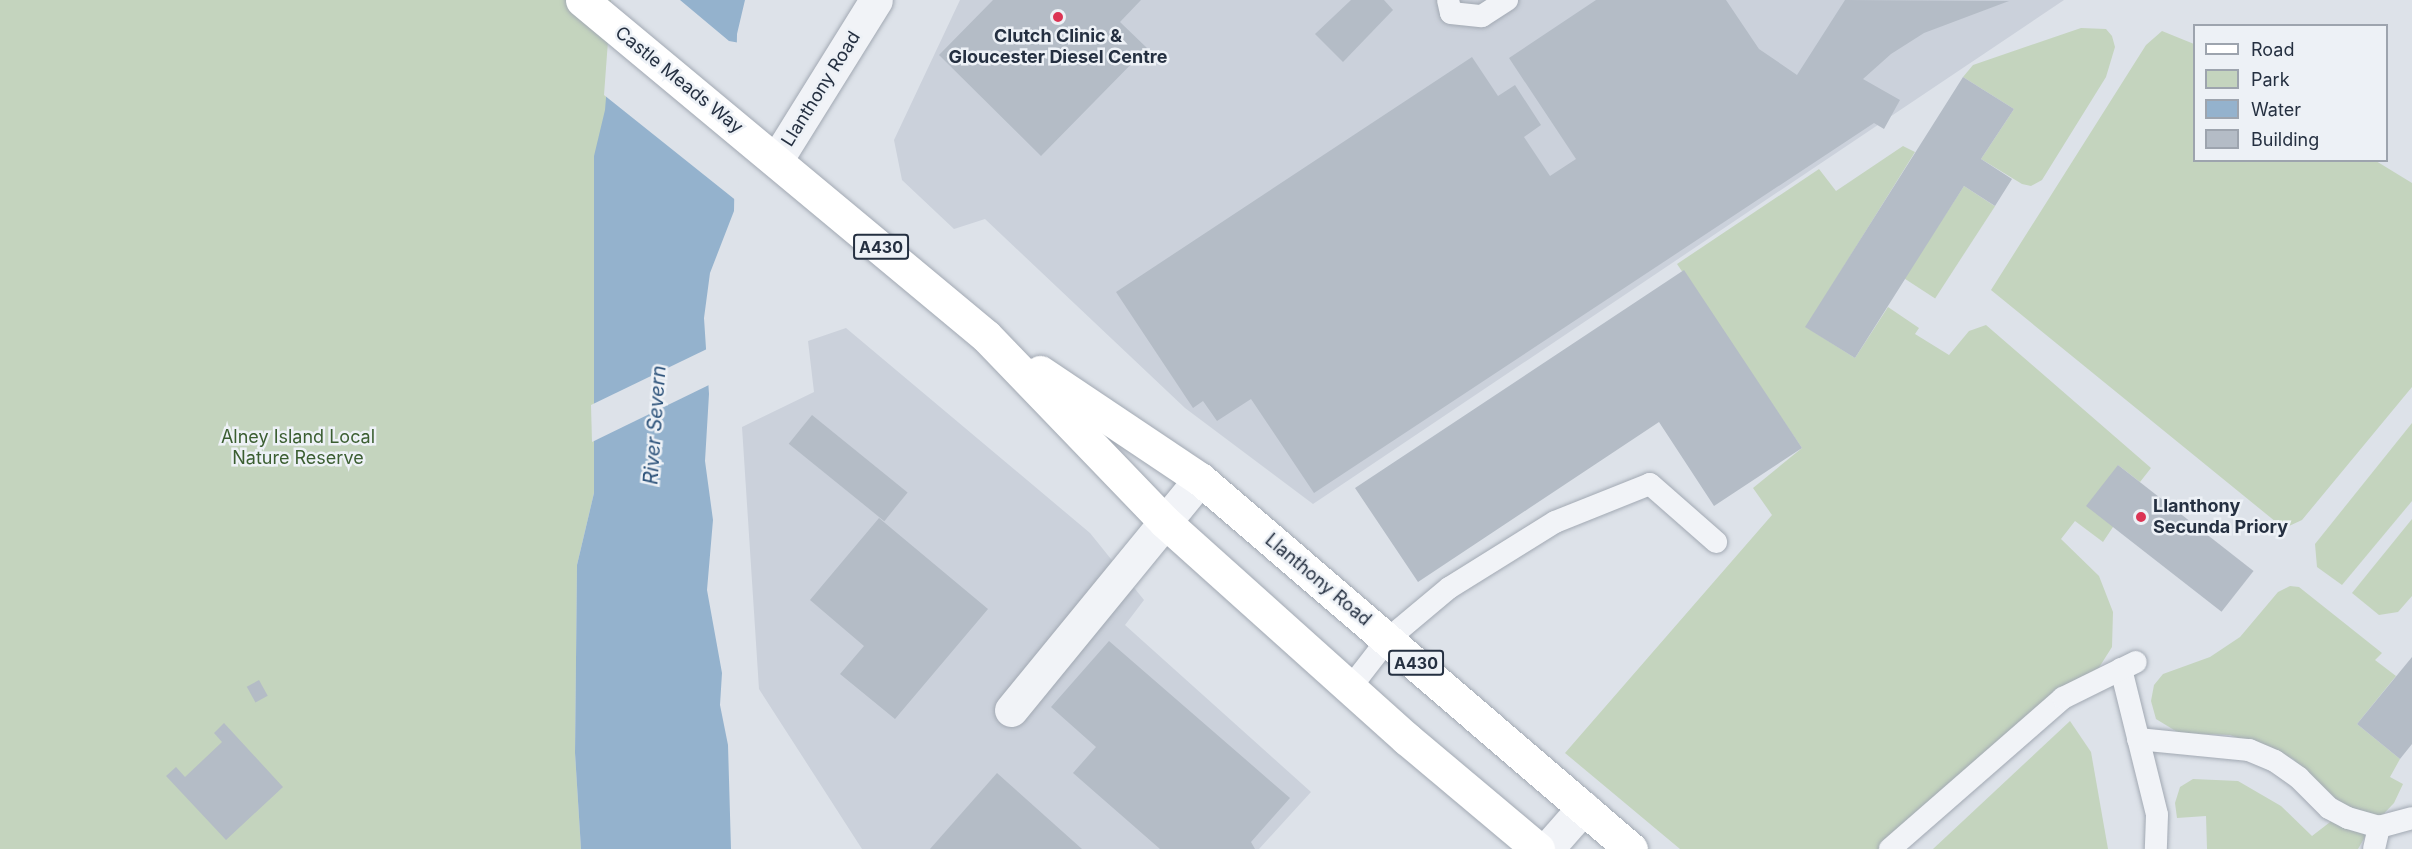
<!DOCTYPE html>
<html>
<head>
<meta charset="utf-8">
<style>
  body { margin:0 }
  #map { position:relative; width:2412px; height:849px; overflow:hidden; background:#dde2e9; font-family:Inter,sans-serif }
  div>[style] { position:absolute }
  .built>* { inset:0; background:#cbd1db }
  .green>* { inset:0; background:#c4d4be; transform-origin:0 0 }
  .water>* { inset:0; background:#94b2cd }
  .pier>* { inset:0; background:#dde2e9 }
  .building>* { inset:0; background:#b4bcc6; transform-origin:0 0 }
  .roads { filter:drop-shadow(0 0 2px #a2a9b3) drop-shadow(0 0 2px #a2a9b3) }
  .service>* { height:22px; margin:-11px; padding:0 11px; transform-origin:11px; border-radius:11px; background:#f1f3f7 }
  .minor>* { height:33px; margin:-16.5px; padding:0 16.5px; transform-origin:16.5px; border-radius:16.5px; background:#f1f3f7 }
  .primary>* { height:33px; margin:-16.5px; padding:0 16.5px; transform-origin:16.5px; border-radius:16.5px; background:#fff }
  .dots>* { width:16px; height:16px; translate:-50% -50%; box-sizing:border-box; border:3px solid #edf1f6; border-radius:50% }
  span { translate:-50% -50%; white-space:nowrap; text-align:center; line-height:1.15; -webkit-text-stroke:5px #edf1f6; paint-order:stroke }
  .shield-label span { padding:2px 4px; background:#edf1f6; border:2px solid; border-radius:4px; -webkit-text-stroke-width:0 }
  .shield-label { font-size:16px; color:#253041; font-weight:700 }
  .poi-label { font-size:18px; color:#253041; font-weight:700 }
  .left { translate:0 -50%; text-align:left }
  .street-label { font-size:18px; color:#253041 }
  .park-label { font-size:18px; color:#3b5e31 }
  .water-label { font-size:20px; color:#2b5179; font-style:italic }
  .legend { position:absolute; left:2193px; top:24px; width:195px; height:138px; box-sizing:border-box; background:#edf1f6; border:2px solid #9da4ae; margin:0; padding:8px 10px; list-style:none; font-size:18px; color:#253041 }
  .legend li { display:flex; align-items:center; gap:12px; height:30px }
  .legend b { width:30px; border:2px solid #9da4ae }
</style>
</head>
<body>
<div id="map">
  <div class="built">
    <div style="clip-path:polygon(960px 0,2064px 0,1313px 504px,1185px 408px,985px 219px,954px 229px,902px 180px,894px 140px)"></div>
    <div style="clip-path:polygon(846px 328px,1090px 533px,1144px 600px,1125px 625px,1311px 792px,1259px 849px,862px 849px,759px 689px,742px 427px,814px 392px,808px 341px)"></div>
  </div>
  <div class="green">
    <div style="clip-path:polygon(0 0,617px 0,594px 493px,577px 565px,575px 753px,581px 849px,0 849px)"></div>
    <div style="clip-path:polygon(2081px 28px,2106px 29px,2112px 36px,2115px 47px,2106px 77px,2042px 180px,2031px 186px,2022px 184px,1981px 159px,2014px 109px,1963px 77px,1973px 65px)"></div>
    <div style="clip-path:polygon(2162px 31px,2194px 44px,2194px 160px,2376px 161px,2412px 183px,2412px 387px,2302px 520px,2289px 526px,2276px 522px,1991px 290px,2146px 45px)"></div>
    <div style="clip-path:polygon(1903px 146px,1915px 152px,1806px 327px,1855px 358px,1888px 307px,1919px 328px,1915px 334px,1949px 355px,1969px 331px,1986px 325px,2151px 468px,2140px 482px,2118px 465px,2113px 527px,2103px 542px,2075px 521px,2061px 539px,2099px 576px,2113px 612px,2112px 647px,2093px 677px,1884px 849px,1680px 849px,1565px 753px,1772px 515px,1753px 488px,1802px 448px,1677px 264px,1819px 169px,1836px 191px)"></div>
    <div style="left:1964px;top:186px;width:37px;height:110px;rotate:33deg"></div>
    <div style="clip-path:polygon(2412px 423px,2412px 501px,2342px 585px,2317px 567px,2315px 544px)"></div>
    <div style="clip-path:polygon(2412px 519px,2412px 596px,2398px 612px,2379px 615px,2352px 593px)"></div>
    <div style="clip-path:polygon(2290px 586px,2299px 587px,2382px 653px,2375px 660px,2396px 676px,2357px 724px,2400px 759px,2390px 777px,2403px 784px,2394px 803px,2370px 828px,2358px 849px,2207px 849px,2206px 816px,2177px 818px,2175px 803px,2180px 787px,2193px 779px,2238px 781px,2281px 806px,2312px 836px,2347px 809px,2293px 759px,2230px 735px,2179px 733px,2156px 719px,2151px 701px,2154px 685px,2163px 674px,2210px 657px,2240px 637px,2278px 592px)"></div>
    <div style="clip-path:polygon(2070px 721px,2091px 752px,2108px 849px,1933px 849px)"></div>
  </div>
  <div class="water">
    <div style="clip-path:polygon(614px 0,745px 0,737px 34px,734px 211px,710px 273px,704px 318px,709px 394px,705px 461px,713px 520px,707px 590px,722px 673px,720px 705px,728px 745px,731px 849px,581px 849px,575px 753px,577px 565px,594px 493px,594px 156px,605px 110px)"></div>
  </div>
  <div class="pier">
    <div style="clip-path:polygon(611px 0,680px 0,729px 41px,740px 43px,738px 202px,604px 95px)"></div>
    <div style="clip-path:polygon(709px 348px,711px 384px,592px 442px,591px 405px)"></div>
  </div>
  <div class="building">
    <div style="clip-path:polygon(993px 0,1141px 0,1120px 22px,1147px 48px,1041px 156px,939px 55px)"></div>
    <div style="clip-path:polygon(1351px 0,1384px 0,1393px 10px,1343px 62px,1315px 34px)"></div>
    <div style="clip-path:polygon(1596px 0,1726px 0,1759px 49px,1797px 75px,1845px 0,2009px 1px,1924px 33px,1891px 54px,1863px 79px,1900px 100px,1884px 129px,1874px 123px,1314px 493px,1251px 399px,1217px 421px,1203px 401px,1193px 408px,1116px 292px,1472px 57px,1498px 96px,1515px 85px,1541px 125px,1524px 137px,1550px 176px,1576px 159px,1509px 58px)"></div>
    <div style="clip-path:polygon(1963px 77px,2014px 109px,1981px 159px,2012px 179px,1995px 206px,1964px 186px,1855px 358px,1805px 327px)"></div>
    <div style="clip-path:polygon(1684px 270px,1802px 448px,1714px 506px,1659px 422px,1418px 582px,1355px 488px)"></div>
    <div style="left:812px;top:415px;width:123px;height:37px;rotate:39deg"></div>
    <div style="left:2118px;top:465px;width:172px;height:52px;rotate:38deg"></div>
    <div style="clip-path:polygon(879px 518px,988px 609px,895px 719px,840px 674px,864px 646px,810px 600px)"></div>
    <div style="clip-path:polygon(1109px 641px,1290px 798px,1251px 842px,1255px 849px,1160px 849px,1073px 773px,1096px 747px,1051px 707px)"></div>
    <div style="clip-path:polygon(2412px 657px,2412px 744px,2400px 759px,2357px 724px)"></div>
    <div style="left:259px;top:680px;width:18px;height:14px;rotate:61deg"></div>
    <div style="clip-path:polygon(224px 723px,283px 787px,226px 840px,166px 776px,176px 767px,185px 777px,222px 742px,214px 733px)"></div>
    <div style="clip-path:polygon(997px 773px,1082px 849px,930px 849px)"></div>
  </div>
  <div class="roads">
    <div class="service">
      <div style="left:1448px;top:0;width:13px;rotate:77deg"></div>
      <div style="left:1451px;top:13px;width:31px;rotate:6deg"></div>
      <div style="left:1482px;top:16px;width:30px;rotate:-33deg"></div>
      <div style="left:2121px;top:669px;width:150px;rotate:76.1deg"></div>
      <div style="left:2157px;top:815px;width:34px;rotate:92deg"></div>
      <div style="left:1350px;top:688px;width:62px;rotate:-52.2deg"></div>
      <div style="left:1388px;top:639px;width:80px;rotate:-39.9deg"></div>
      <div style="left:1449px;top:588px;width:125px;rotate:-31.9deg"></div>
      <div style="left:1555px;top:522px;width:102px;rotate:-21.8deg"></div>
      <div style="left:1650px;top:484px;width:88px;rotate:41.3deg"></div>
      <div style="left:2138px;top:739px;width:112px;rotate:5.7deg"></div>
      <div style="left:2249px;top:750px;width:28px;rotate:23deg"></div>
      <div style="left:2275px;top:761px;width:29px;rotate:35deg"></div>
      <div style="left:2299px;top:778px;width:42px;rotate:45deg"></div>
      <div style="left:2329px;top:808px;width:21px;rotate:28deg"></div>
      <div style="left:2348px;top:818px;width:32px;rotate:16deg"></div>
      <div style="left:2379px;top:827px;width:34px;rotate:-15deg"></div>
      <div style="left:1890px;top:849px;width:230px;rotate:-41.1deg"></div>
      <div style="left:2063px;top:698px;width:81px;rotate:-26.3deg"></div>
      <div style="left:2374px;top:849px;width:23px;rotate:-77deg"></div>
    </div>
    <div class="minor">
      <div style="left:777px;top:159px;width:187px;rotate:-58.1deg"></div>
      <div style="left:1011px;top:710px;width:298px;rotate:-50.7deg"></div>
      <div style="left:1547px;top:849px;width:55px;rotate:-48.7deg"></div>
    </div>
    <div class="primary">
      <div style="left:582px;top:0;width:525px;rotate:39.75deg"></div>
      <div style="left:986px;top:336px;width:258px;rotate:46.1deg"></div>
      <div style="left:1165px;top:522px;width:325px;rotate:41.9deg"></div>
      <div style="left:1407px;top:739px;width:171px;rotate:40deg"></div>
      <div style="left:1040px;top:372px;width:192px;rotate:33.8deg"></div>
      <div style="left:1200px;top:479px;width:568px;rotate:40.65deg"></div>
    </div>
  </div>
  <div class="dots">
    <div style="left:1058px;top:17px;background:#dc3454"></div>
    <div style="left:2141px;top:517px;background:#dc3454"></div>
  </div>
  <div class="shield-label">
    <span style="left:881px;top:247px">A430</span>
    <span style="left:1416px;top:663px">A430</span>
  </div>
  <div class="poi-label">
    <span style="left:1058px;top:47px">Clutch Clinic &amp;<br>Gloucester Diesel Centre</span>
    <span class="left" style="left:2153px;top:517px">Llanthony<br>Secunda Priory</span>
  </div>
  <div class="street-label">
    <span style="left:679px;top:80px;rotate:39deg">Castle Meads Way</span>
    <span style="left:821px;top:89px;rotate:-58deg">Llanthony Road</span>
    <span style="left:1318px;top:580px;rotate:40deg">Llanthony Road</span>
  </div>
  <div class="park-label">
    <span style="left:298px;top:448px">Alney Island Local<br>Nature Reserve</span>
  </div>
  <div class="water-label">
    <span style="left:655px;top:425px;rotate:-86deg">River Severn</span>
  </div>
  <ul class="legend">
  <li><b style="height:8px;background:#fff"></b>Road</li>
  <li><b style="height:16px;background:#c4d4be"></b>Park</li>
  <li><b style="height:16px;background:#94b2cd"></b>Water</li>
  <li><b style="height:16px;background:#b4bcc6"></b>Building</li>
  </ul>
</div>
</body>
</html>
